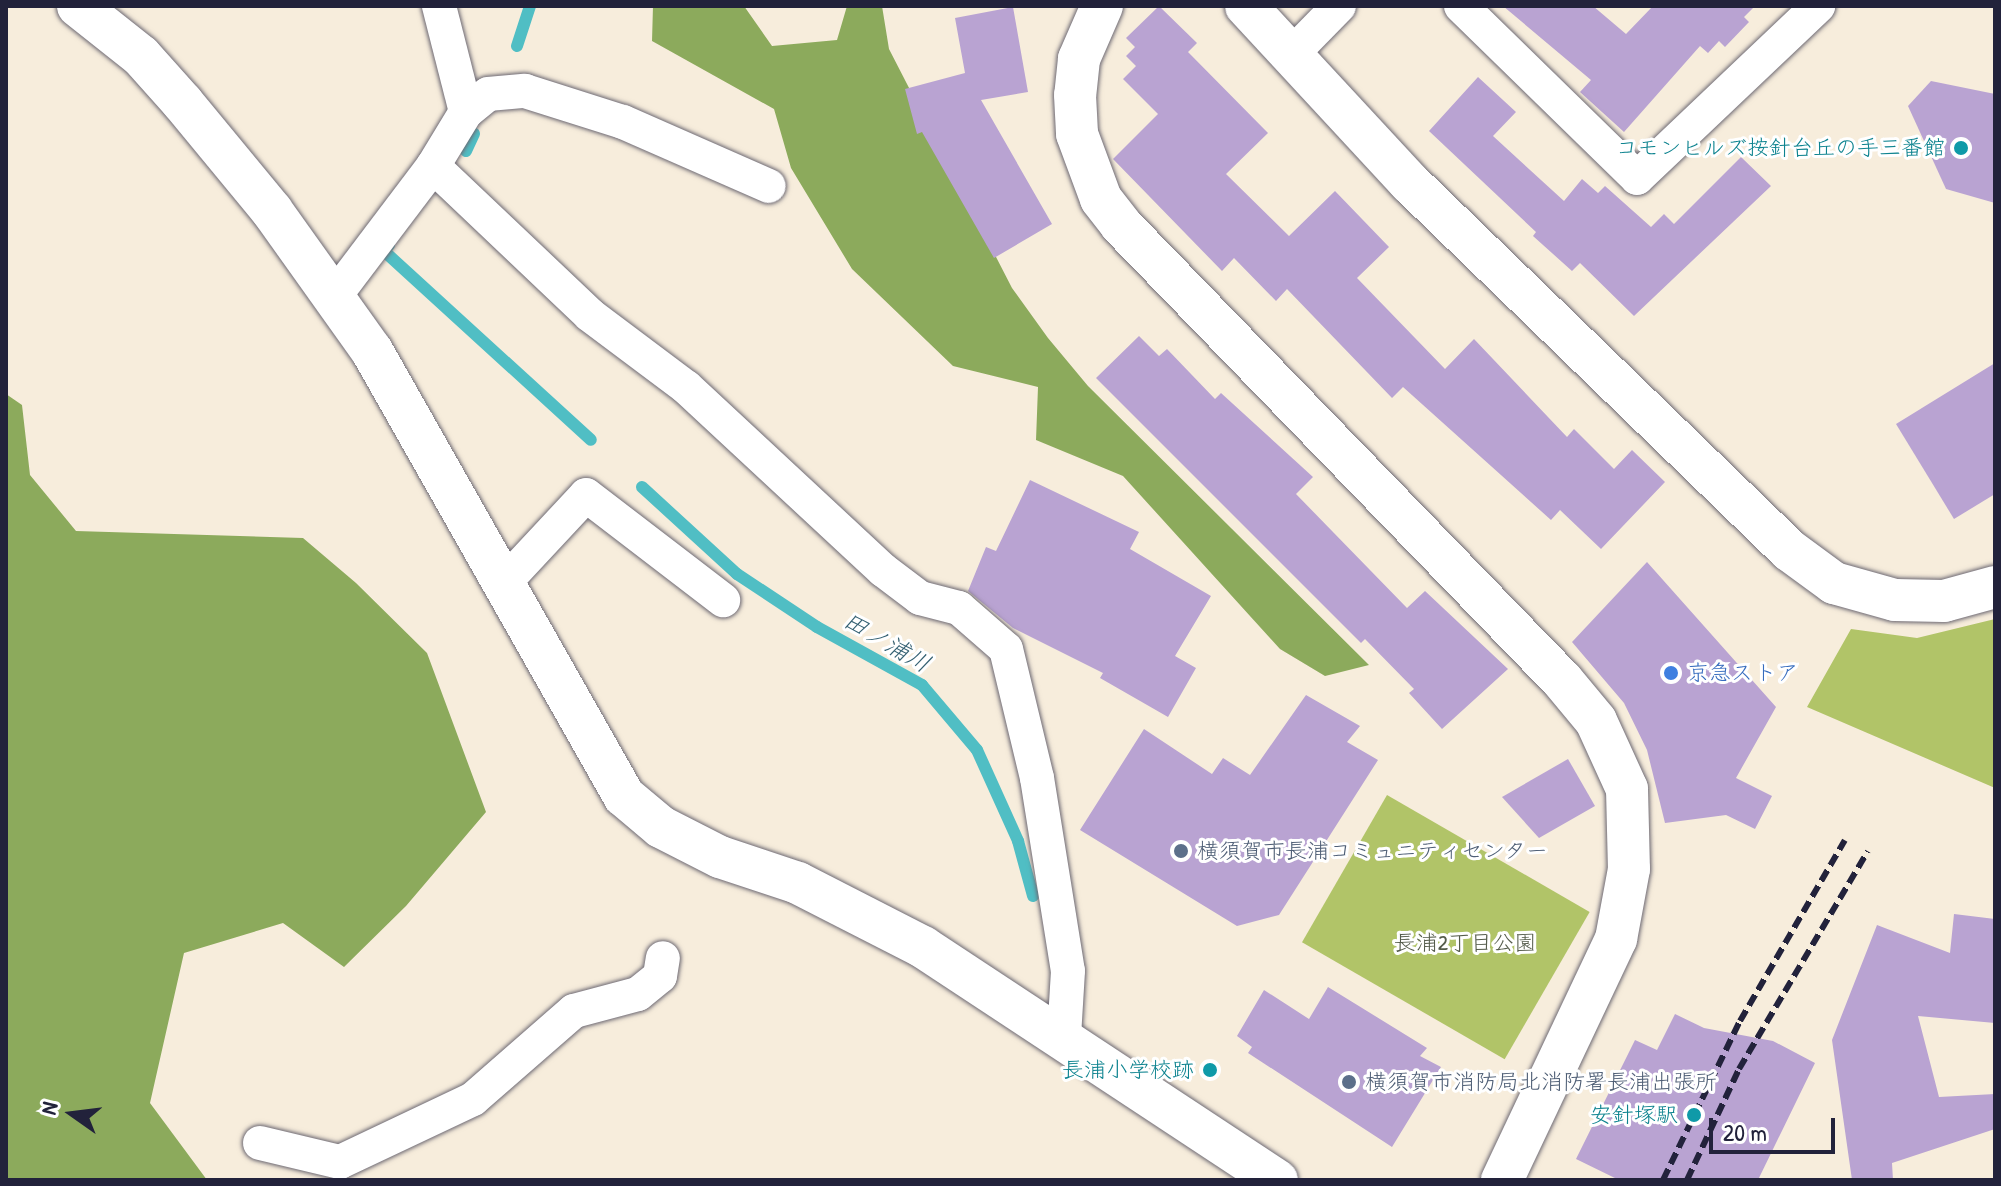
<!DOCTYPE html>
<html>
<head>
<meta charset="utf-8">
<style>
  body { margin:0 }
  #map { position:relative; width:2001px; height:1186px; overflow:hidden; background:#f7eddc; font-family:"Patrick Hand","Klee One",sans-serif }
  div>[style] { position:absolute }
  .green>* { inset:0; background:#b1c468; transform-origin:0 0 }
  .forest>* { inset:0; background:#8caa5c }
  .stream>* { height:12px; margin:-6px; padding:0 6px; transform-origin:6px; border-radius:6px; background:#50bec4 }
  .building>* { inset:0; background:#b9a3d2 }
  .roads { filter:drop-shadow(0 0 2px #6d6973) drop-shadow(0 0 2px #6d6973) }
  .minor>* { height:34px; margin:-17px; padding:0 17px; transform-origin:17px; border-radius:17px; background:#fff }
  .tertiary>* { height:42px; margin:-21px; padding:0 21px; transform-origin:21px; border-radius:21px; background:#fff }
  .rail>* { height:6px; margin-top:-3px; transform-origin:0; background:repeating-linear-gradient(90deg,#22223b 0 12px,transparent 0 18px) }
  .dots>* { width:22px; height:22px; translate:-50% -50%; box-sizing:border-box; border:4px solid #fff; border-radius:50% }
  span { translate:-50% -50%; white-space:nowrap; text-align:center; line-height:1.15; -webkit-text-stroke:6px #fff; paint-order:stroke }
  .culture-label { font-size:22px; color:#0d838f }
  .right { translate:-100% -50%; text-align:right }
  .shop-label { font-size:22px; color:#366cbe }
  .left { translate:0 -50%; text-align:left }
  .service-label { font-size:22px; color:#4e5e75 }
  .park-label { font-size:22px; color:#545b4b }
  .water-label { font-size:24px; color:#346072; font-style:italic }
  .frame { position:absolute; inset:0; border:8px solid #22223b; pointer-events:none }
  .north { position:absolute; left:32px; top:1074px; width:80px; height:80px; -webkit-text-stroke:6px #fff; paint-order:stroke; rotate:284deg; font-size:22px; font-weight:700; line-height:32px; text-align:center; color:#22223b }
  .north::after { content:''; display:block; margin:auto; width:28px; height:36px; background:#22223b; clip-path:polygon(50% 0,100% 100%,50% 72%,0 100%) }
  .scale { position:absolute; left:1709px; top:1118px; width:126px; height:36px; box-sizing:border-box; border:4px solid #22223b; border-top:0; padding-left:10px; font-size:24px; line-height:28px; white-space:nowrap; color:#22223b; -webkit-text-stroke:6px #fff; paint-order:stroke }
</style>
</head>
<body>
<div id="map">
  <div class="green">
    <div style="clip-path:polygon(1995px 619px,1995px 788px,1807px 707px,1851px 629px,1917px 638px)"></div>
    <div style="left:1387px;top:795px;width:234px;height:170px;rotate:30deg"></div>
  </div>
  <div class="forest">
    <div style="clip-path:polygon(653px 6px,744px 6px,772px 46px,837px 40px,847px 6px,882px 6px,889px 49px,1012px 288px,1048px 338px,1088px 386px,1369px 665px,1325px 676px,1280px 649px,1123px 476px,1036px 440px,1038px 387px,953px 366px,852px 269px,791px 168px,774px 109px,652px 41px)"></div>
    <div style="clip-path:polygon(6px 394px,22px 405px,30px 475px,76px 531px,303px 538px,356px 583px,427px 653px,486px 812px,406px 906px,344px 967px,283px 923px,184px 953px,150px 1103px,207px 1180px,6px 1180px)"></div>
  </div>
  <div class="stream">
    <div style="left:517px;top:46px;width:42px;rotate:-72deg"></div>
    <div style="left:466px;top:151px;width:19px;rotate:-65deg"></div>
    <div style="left:389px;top:245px;width:8px;rotate:130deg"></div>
    <div style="left:384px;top:251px;width:280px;rotate:42.4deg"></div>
    <div style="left:642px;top:487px;width:129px;rotate:42.5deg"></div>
    <div style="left:737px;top:574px;width:96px;rotate:33.5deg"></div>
    <div style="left:817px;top:627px;width:120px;rotate:28.9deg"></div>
    <div style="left:922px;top:685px;width:85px;rotate:49.8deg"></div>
    <div style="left:977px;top:750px;width:100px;rotate:65.7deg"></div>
    <div style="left:1018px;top:841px;width:57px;rotate:74.7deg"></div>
  </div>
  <div class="building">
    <div style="clip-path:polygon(1159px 6px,1197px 43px,1188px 52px,1268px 133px,1226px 174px,1289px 236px,1335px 191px,1389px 247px,1357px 278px,1445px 369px,1474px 339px,1567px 437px,1574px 429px,1614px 469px,1632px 450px,1665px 482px,1601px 549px,1560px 510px,1551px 520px,1403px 387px,1392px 398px,1287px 289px,1276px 301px,1234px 258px,1222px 271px,1113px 159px,1158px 114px,1123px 79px,1136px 66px,1126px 56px,1135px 47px,1126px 38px)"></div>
    <div style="clip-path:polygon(1503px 6px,1593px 6px,1626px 34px,1653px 6px,1755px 6px,1744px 17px,1749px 22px,1725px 47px,1719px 41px,1708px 53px,1700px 46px,1624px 132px,1580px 92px,1591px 80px)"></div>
    <div style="clip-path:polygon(1013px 7px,1028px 92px,981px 100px,1052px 224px,994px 258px,922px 132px,917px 134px,905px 89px,965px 73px,955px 18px)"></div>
    <div style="clip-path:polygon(1478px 77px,1516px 112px,1493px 136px,1564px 201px,1582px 179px,1598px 193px,1605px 186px,1651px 227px,1664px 214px,1674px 224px,1741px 157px,1771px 186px,1634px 316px,1580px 263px,1572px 271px,1533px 236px,1536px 232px,1429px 131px)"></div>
    <div style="clip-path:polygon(1931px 81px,1995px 94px,1995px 203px,1946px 189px,1908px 106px)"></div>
    <div style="clip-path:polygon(1139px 336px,1159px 356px,1167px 349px,1215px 399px,1221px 393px,1313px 477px,1296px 494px,1407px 608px,1425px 591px,1508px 669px,1442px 729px,1409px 693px,1414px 689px,1365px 639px,1361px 643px,1096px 378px)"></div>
    <div style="clip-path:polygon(1995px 363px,1995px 494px,1954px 519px,1896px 424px)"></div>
    <div style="clip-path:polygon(1030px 480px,1139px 532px,1130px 549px,1211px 596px,1175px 656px,1196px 668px,1168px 717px,1100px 678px,1103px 673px,1013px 628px,968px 591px,986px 547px,996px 551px)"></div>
    <div style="clip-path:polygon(1647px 562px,1776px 707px,1736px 778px,1772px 796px,1755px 829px,1726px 815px,1665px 823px,1647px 750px,1624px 703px,1572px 642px)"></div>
    <div style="clip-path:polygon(1306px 695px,1360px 726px,1347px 742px,1378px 760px,1279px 915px,1237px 926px,1080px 830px,1144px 729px,1212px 774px,1223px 758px,1250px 775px)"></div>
    <div style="clip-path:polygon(1568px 759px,1595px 806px,1539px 838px,1502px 797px)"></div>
    <div style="clip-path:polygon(1954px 914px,1995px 919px,1995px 1023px,1918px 1016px,1939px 1097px,1995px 1094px,1995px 1129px,1892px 1163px,1893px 1180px,1852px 1180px,1832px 1040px,1877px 925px,1950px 953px)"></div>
    <div style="clip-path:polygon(1328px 987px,1427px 1048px,1420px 1056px,1441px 1067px,1392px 1147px,1248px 1053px,1252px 1047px,1237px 1036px,1264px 990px,1309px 1019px)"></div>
    <div style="clip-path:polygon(1675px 1014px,1704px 1028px,1773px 1041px,1815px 1063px,1758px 1180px,1619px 1180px,1576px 1159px,1635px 1040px,1657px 1050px)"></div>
  </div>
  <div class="roads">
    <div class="minor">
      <div style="left:439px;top:6px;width:109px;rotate:75.7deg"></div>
      <div style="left:1461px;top:6px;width:246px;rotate:44.3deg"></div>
      <div style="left:1637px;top:178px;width:250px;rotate:-43.5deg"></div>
      <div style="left:1290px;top:56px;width:70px;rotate:-45.6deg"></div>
      <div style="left:433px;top:166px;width:216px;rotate:43.5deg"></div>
      <div style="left:590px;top:315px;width:120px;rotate:36.9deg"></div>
      <div style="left:686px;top:387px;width:269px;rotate:42.9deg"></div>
      <div style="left:883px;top:570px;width:46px;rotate:37.1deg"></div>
      <div style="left:920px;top:598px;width:40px;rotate:14.4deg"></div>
      <div style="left:959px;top:608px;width:62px;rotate:41.1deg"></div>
      <div style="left:1006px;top:649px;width:133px;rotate:76.5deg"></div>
      <div style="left:1037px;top:778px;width:195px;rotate:80.9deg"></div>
      <div style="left:1068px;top:971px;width:66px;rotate:93.5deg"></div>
      <div style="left:334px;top:297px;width:164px;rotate:-52.9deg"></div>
      <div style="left:433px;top:166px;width:63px;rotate:-58.6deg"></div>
      <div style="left:466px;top:112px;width:28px;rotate:-39deg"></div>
      <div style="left:488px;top:94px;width:37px;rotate:-5deg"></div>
      <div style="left:525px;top:91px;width:103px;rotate:17.6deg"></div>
      <div style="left:623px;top:122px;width:159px;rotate:23.7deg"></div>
      <div style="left:504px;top:583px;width:120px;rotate:-47deg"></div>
      <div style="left:586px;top:495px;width:173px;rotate:37.5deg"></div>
      <div style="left:260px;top:1143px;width:82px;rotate:13.4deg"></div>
      <div style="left:340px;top:1162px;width:147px;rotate:-25.3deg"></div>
      <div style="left:473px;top:1099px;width:134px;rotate:-41.1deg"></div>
      <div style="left:574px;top:1011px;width:66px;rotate:-14.9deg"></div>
      <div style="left:638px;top:994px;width:28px;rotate:-39deg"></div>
      <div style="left:660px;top:976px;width:18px;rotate:-81deg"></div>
    </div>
    <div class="tertiary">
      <div style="left:78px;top:6px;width:80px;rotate:38.4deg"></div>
      <div style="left:141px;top:56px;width:63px;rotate:48.2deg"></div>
      <div style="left:183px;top:103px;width:140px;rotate:50.5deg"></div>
      <div style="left:272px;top:211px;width:172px;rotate:54.5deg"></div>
      <div style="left:372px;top:351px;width:511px;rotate:60.48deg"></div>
      <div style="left:624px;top:796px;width:48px;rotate:40deg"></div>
      <div style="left:661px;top:827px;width:66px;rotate:27deg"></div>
      <div style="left:720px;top:857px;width:82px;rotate:18.4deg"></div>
      <div style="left:798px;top:883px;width:140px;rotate:27.1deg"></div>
      <div style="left:923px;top:947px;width:424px;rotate:33.4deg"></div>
      <div style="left:1102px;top:6px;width:58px;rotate:113.5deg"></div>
      <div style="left:1079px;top:59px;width:36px;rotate:96deg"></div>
      <div style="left:1075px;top:95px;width:39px;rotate:87deg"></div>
      <div style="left:1077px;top:134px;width:69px;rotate:69.7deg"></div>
      <div style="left:1101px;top:199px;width:33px;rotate:52deg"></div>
      <div style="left:1121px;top:225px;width:634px;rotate:45.9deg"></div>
      <div style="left:1562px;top:680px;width:53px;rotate:50.3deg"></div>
      <div style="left:1596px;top:721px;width:75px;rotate:65.5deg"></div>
      <div style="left:1627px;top:789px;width:80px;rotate:88.6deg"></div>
      <div style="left:1629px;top:869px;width:71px;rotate:100.5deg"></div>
      <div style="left:1616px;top:939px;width:267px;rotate:115.3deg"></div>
      <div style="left:1246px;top:6px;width:240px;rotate:47.2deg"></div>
      <div style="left:1409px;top:182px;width:529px;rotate:44.08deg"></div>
      <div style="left:1789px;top:550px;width:56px;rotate:36.3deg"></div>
      <div style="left:1834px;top:583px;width:63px;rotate:15.6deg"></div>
      <div style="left:1895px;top:600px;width:49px;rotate:1.2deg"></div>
      <div style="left:1944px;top:601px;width:53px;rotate:-15.4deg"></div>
    </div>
  </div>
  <div class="rail">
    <div style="left:1663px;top:1180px;width:177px;rotate:-64.2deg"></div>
    <div style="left:1740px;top:1021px;width:209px;rotate:-59.9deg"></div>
    <div style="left:1687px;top:1180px;width:123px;rotate:-64.9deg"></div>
    <div style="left:1739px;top:1069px;width:253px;rotate:-59.4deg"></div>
  </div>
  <div class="dots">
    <div style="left:1961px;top:148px;background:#0f9aa8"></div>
    <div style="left:1671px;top:673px;background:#3f7fe0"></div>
    <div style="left:1181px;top:851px;background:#5c6f8a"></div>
    <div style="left:1210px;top:1070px;background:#0f9aa8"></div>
    <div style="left:1349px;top:1082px;background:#5c6f8a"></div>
    <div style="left:1694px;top:1115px;background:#0f9aa8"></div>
  </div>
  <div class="culture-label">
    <span class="right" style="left:1945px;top:148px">コモンヒルズ按針台丘の手三番館</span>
    <span class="right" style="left:1194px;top:1070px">長浦小学校跡</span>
    <span class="right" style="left:1678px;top:1115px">安針塚駅</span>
  </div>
  <div class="shop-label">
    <span class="left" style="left:1687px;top:673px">京急ストア</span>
  </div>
  <div class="service-label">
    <span class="left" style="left:1197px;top:851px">横須賀市長浦コミュニティセンター</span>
    <span class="left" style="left:1365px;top:1082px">横須賀市消防局北消防署長浦出張所</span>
  </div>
  <div class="park-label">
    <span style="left:1465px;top:943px">長浦2丁目公園</span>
  </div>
  <div class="water-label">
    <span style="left:887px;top:642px;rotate:30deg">田ノ浦川</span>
  </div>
  <div class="frame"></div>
  <div class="north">N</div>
  <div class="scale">20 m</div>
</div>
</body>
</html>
